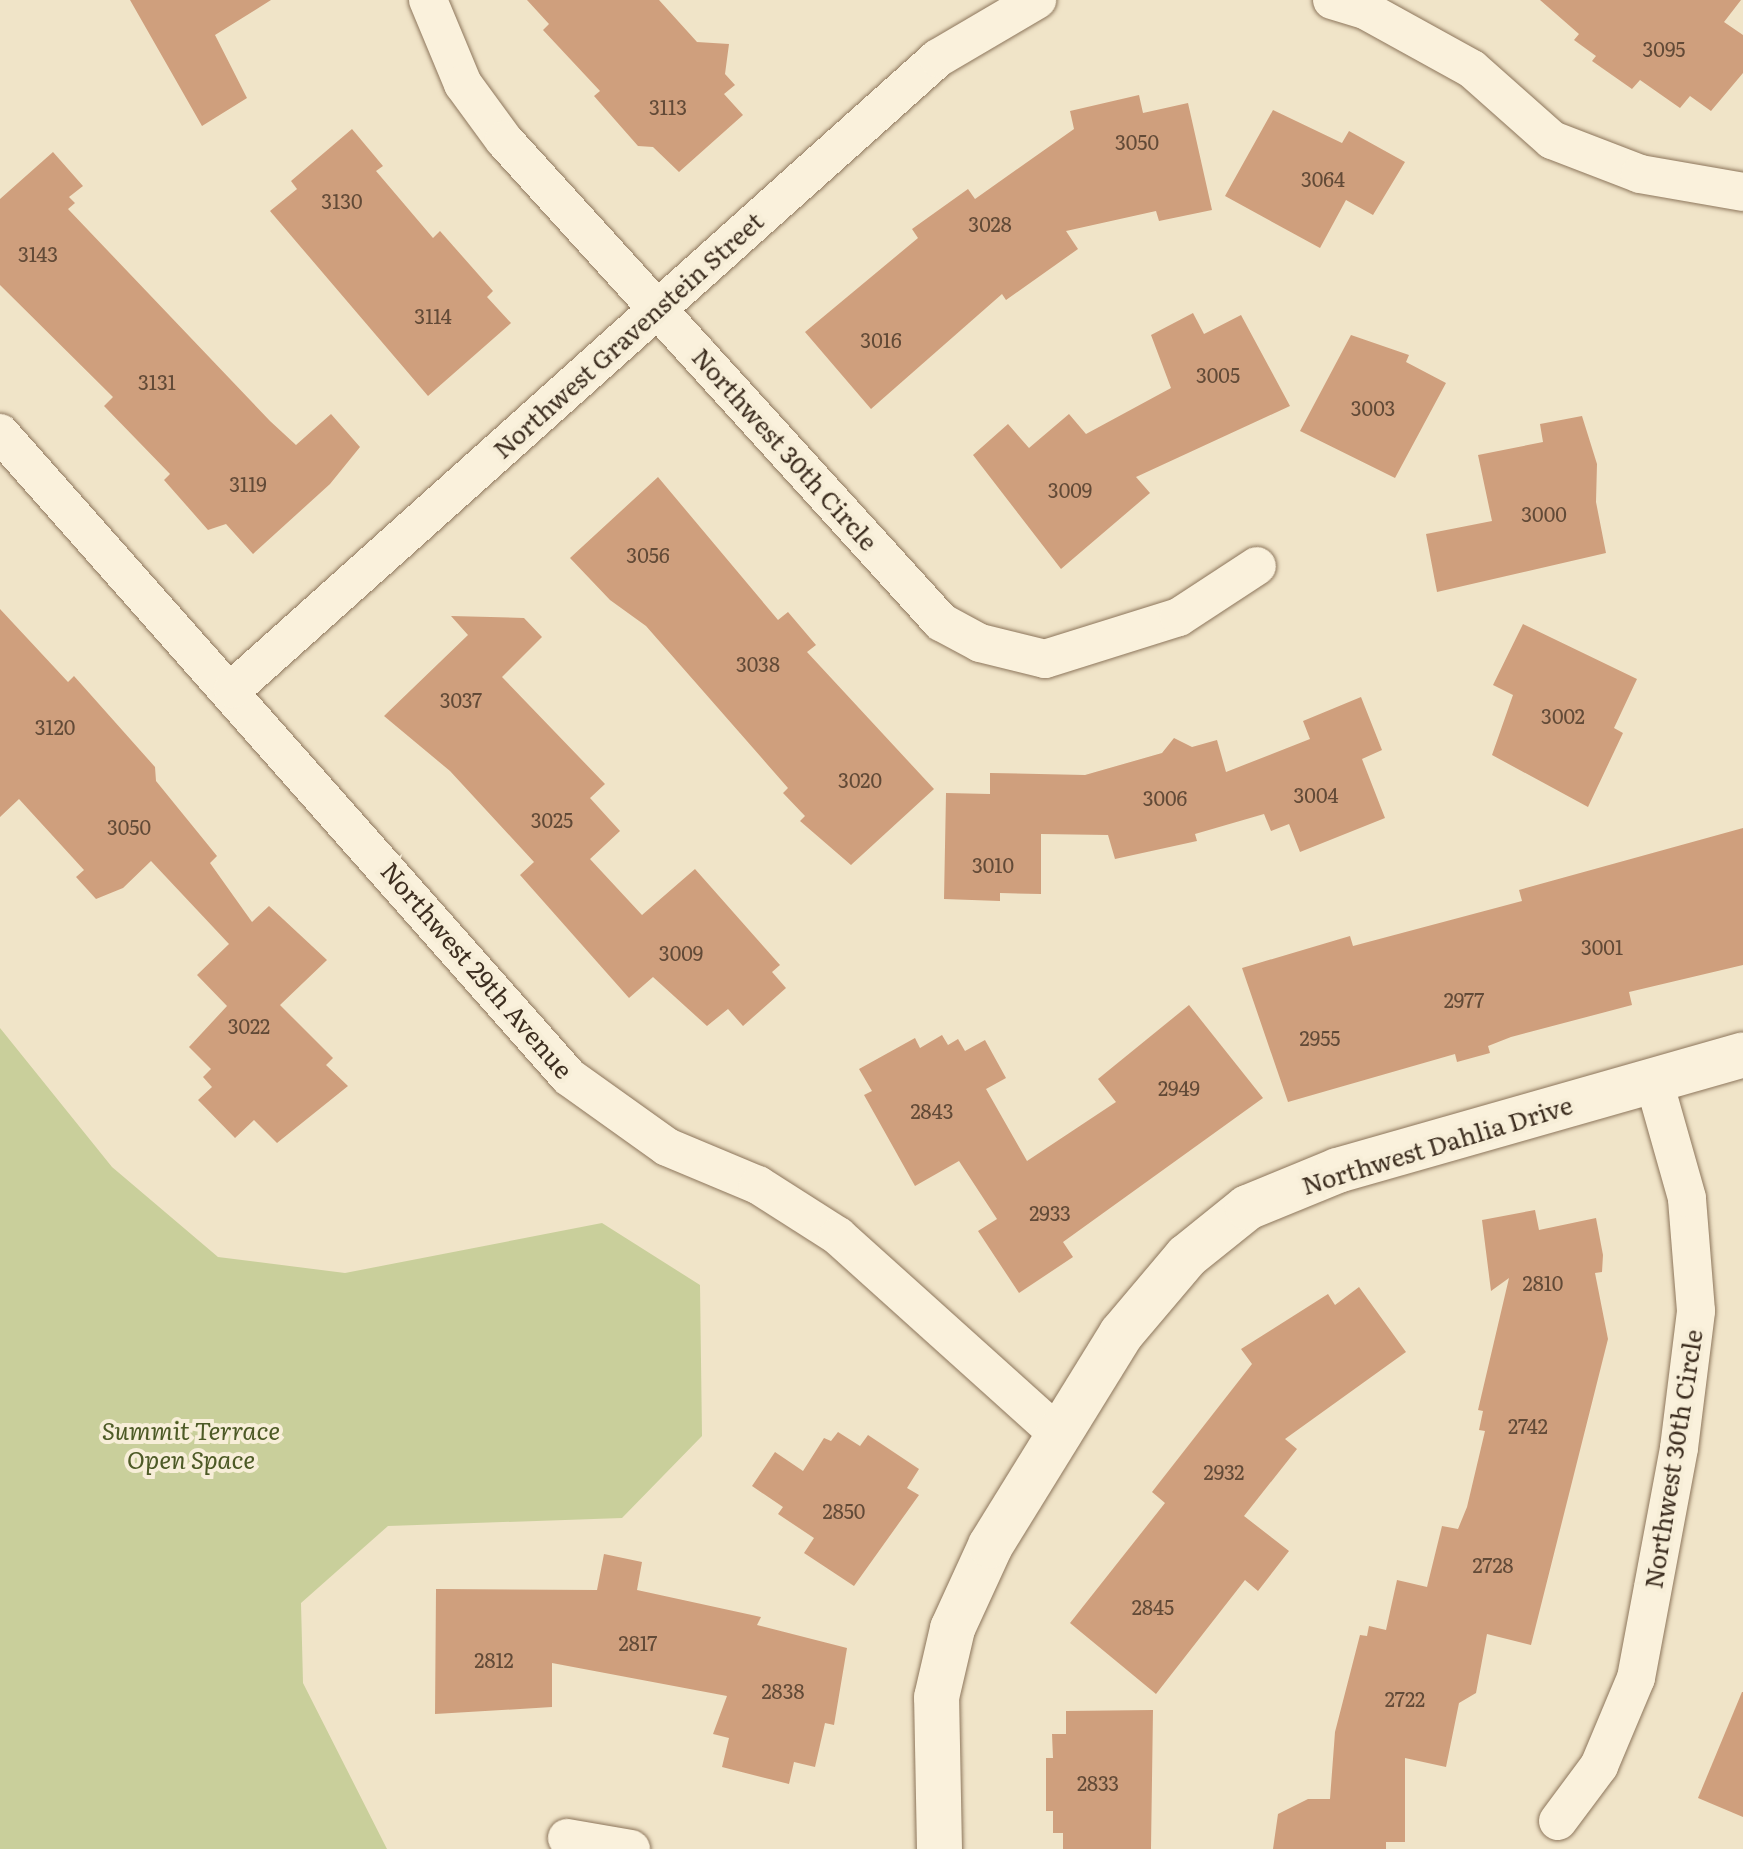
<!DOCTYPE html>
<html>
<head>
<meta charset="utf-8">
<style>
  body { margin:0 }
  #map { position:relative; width:1743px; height:1849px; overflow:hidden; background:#f0e4c8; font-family:Literata,serif }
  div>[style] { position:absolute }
  .green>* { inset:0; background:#c9cf9b }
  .building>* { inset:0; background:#cf9f7d }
  .roads { filter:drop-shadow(0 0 2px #8d765c) drop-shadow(0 0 2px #8d765c) }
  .minor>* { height:38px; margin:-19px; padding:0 19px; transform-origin:19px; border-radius:19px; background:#faf1dc }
  .tertiary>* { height:45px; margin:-22.5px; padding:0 22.5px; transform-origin:22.5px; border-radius:22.5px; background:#faf1dc }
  span { translate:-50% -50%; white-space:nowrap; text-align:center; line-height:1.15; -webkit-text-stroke:8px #f7eed8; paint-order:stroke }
  .number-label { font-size:20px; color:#624a37 }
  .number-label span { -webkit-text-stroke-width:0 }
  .street-label { font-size:25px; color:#3d2e20 }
  .park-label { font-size:25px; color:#4d5a26; font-style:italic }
</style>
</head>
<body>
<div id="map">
  <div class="green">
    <div style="clip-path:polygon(0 1028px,112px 1167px,218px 1257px,345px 1273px,602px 1223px,700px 1285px,702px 1436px,622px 1518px,388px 1526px,301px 1603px,303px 1683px,387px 1849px,0 1849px)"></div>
  </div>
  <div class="building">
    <div style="clip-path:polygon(130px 0,271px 0,215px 35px,247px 98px,202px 126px)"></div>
    <div style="clip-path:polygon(527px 0,659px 0,697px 42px,729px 44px,725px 74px,735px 85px,724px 94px,743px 115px,679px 172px,653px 147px,638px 146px,594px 96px,600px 91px,543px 30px,549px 24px)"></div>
    <div style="clip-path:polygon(1540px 0,1741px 0,1724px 22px,1743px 35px,1743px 73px,1711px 111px,1690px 96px,1680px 108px,1640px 80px,1632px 89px,1592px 61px,1596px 56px,1574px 40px,1579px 34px)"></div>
    <div style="clip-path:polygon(1139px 95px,1143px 113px,1188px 103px,1212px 210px,1159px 221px,1156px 211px,1066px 231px,1078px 249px,1006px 300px,1002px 294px,871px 409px,805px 332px,918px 238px,912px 229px,968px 189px,975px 199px,1074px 129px,1070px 111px)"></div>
    <div style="clip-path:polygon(1273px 110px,1342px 143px,1349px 131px,1405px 162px,1373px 215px,1346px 200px,1320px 248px,1225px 196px)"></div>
    <div style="clip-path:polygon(352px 129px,383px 166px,376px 171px,433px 238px,440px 231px,493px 291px,487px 297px,511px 323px,428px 396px,270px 211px,297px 189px,291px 181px)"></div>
    <div style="clip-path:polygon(53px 152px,83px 186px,69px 197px,75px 203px,68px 209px,270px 421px,296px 445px,331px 414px,360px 447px,330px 484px,253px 554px,226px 524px,208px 530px,164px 480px,170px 474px,104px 406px,113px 397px,0 285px,0 199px)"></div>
    <div style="clip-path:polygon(1193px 313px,1204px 334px,1241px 315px,1290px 406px,1136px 477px,1150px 493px,1061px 569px,973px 455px,1008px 424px,1029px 448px,1069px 414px,1086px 434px,1171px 388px,1151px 335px)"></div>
    <div style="clip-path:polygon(1351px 335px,1409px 355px,1406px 362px,1446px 383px,1395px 478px,1300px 431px)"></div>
    <div style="clip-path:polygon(1582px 416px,1597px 464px,1596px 502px,1606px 553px,1437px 592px,1426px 534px,1492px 521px,1478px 455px,1543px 442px,1540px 424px)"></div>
    <div style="clip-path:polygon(658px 477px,778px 620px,788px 612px,816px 645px,807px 652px,934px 789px,851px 865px,800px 821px,805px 816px,783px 793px,788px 788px,646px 626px,610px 600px,570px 558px)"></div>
    <div style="clip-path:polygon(0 609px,68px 682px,74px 676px,155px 767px,156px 781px,217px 856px,210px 863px,252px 922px,269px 906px,327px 960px,280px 1005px,333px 1058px,326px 1065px,348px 1086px,277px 1143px,254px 1120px,235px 1138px,198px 1100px,212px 1087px,203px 1077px,211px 1069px,189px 1047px,227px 1006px,197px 975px,229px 944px,151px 861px,123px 888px,96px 899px,76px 877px,84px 870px,19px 799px,0 817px)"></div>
    <div style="clip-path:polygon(451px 616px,524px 618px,542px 637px,502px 677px,605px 784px,590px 798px,620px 831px,590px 859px,642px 915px,695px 869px,780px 965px,772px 972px,786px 988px,743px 1026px,728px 1009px,707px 1026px,653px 977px,629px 998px,520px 875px,534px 862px,450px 771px,384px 716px,468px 635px)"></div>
    <div style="clip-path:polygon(1523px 624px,1637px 679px,1614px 728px,1623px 733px,1588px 807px,1492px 755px,1513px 695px,1493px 685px)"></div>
    <div style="clip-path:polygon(1361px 697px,1382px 750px,1362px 759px,1385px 818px,1300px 852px,1289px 824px,1271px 831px,1264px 814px,1195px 834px,1197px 841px,1115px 859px,1108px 835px,1041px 834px,1041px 894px,1000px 893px,1000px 901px,944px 899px,946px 793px,990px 794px,990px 773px,1085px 775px,1162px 753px,1174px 738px,1192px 747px,1217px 740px,1226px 772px,1310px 739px,1303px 721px)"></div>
    <div style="clip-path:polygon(1743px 828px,1743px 965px,1629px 992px,1632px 1005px,1511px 1037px,1488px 1046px,1490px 1053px,1457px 1062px,1455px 1054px,1288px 1102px,1242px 968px,1350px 936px,1353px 946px,1522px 901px,1519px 890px)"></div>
    <div style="clip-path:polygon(1189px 1005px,1263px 1098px,1063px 1242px,1073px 1257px,1019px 1293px,978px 1231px,997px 1219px,959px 1161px,915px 1186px,864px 1095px,872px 1091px,859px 1069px,915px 1038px,920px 1048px,942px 1035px,948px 1045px,958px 1039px,965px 1051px,985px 1040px,1006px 1078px,986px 1089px,1027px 1161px,1116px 1102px,1098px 1079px)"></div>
    <div style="clip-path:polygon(1535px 1210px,1539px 1230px,1596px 1218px,1603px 1255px,1602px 1272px,1595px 1273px,1608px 1339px,1531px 1645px,1487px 1634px,1476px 1693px,1459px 1703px,1446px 1767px,1405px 1758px,1405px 1842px,1386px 1842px,1386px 1849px,1273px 1849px,1278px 1814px,1308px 1799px,1330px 1799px,1335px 1732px,1360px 1635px,1367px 1636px,1369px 1626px,1386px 1630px,1397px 1580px,1427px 1587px,1442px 1526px,1458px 1529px,1467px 1507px,1485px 1431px,1479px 1430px,1483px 1411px,1478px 1410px,1509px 1278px,1491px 1291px,1482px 1220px)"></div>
    <div style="clip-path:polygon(1359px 1287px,1406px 1352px,1285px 1439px,1297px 1449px,1244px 1516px,1289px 1551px,1258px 1591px,1245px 1580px,1156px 1694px,1070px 1623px,1165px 1503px,1152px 1492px,1252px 1364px,1241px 1349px,1328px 1294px,1335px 1305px)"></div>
    <div style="clip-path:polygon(838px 1432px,860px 1446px,868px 1435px,919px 1469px,907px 1488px,919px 1495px,854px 1586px,804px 1553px,814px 1538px,778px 1514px,783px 1507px,752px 1486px,775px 1452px,803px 1471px,824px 1438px,831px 1441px)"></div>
    <div style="clip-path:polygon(604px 1554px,642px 1562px,637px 1590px,761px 1617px,757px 1625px,847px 1648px,834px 1725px,825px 1723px,815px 1767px,794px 1762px,789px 1784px,722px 1767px,729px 1738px,713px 1734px,727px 1696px,552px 1663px,552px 1707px,435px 1714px,436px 1589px,597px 1590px)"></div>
    <div style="clip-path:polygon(1742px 1692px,1743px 1692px,1743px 1817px,1698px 1798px)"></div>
    <div style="clip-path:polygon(1153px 1710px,1151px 1849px,1063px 1849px,1063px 1833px,1053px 1833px,1053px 1811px,1046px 1811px,1046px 1758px,1053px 1758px,1052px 1734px,1066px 1734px,1066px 1711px)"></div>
  </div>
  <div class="roads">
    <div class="minor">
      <div style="left:428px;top:0;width:91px;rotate:67.4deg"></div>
      <div style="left:463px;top:84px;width:69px;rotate:53.8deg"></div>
      <div style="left:504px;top:140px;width:651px;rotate:47.8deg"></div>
      <div style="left:941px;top:622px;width:44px;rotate:28.3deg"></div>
      <div style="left:980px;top:643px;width:67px;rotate:13.8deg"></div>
      <div style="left:1045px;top:659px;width:140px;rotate:-17.4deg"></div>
      <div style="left:1179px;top:617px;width:93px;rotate:-33.2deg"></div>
      <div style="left:1332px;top:0;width:37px;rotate:17deg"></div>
      <div style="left:1367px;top:11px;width:120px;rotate:28.9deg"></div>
      <div style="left:1472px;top:69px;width:107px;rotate:41.6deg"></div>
      <div style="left:1552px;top:140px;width:94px;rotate:21.1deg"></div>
      <div style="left:1640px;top:174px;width:105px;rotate:9.9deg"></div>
      <div style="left:0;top:433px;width:859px;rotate:48.54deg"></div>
      <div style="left:569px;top:1077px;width:120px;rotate:35.5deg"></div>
      <div style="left:667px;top:1147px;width:99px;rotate:22.7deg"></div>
      <div style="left:758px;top:1185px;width:95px;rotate:32.5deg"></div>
      <div style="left:838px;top:1236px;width:300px;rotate:42deg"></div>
      <div style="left:233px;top:689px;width:946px;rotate:-41.83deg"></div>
      <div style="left:938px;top:58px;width:115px;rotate:-30.4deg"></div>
      <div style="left:1558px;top:1821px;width:69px;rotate:-53.3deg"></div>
      <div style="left:1599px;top:1766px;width:95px;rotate:-67.2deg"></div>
      <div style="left:1636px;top:1678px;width:234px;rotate:-79.4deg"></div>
      <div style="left:1679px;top:1448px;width:138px;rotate:-82.9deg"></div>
      <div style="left:1696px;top:1311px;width:113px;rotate:-94.6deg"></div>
      <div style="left:1687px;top:1198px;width:122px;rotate:-105.8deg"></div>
      <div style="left:567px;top:1838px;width:65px;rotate:9.8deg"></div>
    </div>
    <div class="tertiary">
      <div style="left:939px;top:1849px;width:152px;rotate:-91.1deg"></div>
      <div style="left:936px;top:1697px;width:71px;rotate:-76.9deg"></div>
      <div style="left:952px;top:1628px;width:91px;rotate:-65.4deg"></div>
      <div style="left:990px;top:1545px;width:249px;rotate:-58.3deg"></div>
      <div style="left:1121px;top:1333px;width:101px;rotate:-49.8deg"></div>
      <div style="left:1186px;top:1256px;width:78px;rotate:-38.8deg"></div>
      <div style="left:1247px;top:1207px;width:97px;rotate:-22.3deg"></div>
      <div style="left:1337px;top:1170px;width:422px;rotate:-15.9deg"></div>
    </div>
  </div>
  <div class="number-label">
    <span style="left:1664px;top:48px">3095</span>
    <span style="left:668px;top:106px">3113</span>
    <span style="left:1137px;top:141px">3050</span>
    <span style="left:1323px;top:178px">3064</span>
    <span style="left:342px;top:200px">3130</span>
    <span style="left:990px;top:223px">3028</span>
    <span style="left:38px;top:253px">3143</span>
    <span style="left:433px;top:315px">3114</span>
    <span style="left:881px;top:339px">3016</span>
    <span style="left:1218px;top:374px">3005</span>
    <span style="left:157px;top:381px">3131</span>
    <span style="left:1373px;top:407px">3003</span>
    <span style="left:248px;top:483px">3119</span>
    <span style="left:1070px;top:489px">3009</span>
    <span style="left:1544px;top:513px">3000</span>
    <span style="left:648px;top:554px">3056</span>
    <span style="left:758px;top:663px">3038</span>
    <span style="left:461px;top:699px">3037</span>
    <span style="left:1563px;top:715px">3002</span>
    <span style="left:55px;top:726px">3120</span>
    <span style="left:860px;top:779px">3020</span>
    <span style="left:1316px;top:794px">3004</span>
    <span style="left:1165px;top:797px">3006</span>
    <span style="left:552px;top:819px">3025</span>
    <span style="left:129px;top:826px">3050</span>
    <span style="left:993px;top:864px">3010</span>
    <span style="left:1602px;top:946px">3001</span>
    <span style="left:681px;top:952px">3009</span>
    <span style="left:1464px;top:999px">2977</span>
    <span style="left:249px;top:1025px">3022</span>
    <span style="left:1320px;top:1037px">2955</span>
    <span style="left:1179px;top:1087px">2949</span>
    <span style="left:932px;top:1110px">2843</span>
    <span style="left:1050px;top:1212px">2933</span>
    <span style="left:1543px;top:1282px">2810</span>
    <span style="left:1528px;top:1425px">2742</span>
    <span style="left:1224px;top:1471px">2932</span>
    <span style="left:844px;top:1510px">2850</span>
    <span style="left:1493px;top:1564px">2728</span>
    <span style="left:1153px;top:1606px">2845</span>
    <span style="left:638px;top:1642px">2817</span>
    <span style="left:494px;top:1659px">2812</span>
    <span style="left:783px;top:1690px">2838</span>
    <span style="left:1405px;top:1698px">2722</span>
    <span style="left:1098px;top:1782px">2833</span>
  </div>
  <div class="street-label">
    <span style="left:628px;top:335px;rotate:-42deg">Northwest Gravenstein Street</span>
    <span style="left:785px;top:449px;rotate:48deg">Northwest 30th Circle</span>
    <span style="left:477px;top:970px;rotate:49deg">Northwest 29th Avenue</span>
    <span style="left:1437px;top:1145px;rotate:-17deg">Northwest Dahlia Drive</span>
    <span style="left:1673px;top:1459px;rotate:-81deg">Northwest 30th Circle</span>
  </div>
  <div class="park-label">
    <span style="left:191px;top:1445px">Summit Terrace<br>Open Space</span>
  </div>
</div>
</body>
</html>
